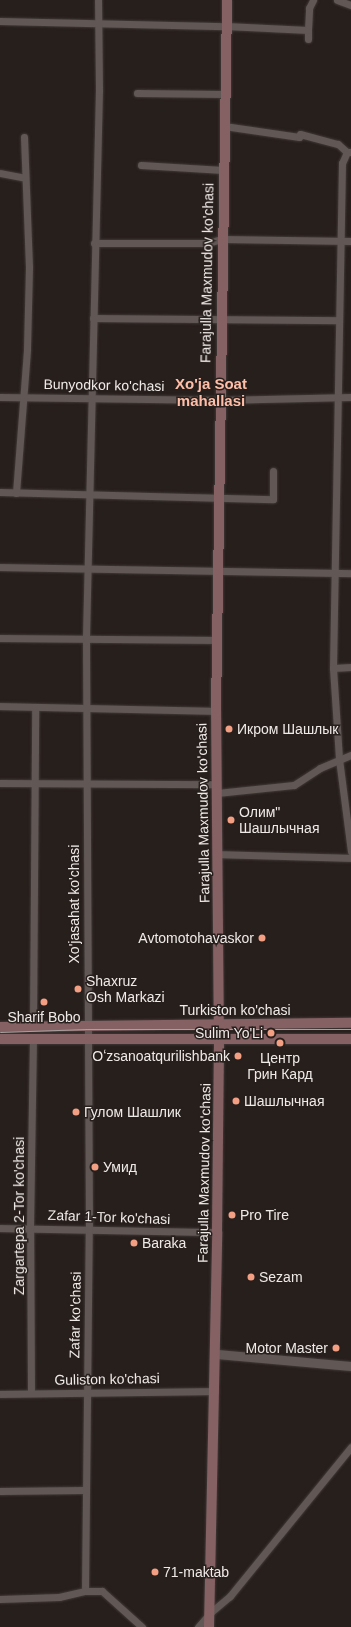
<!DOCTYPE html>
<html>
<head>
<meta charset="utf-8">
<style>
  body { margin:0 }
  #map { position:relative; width:351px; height:1627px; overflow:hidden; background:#271f1c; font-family:Helvetica,sans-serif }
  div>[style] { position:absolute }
  .roads { filter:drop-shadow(0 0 1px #413a38) drop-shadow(0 0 1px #413a38) }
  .minor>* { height:7px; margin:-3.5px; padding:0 3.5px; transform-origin:3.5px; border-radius:3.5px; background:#615855 }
  .tertiary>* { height:9px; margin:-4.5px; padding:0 4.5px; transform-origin:4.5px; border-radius:4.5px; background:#615855 }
  .secondary>* { height:10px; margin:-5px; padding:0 5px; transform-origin:5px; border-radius:5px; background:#866164 }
  .tram>* { height:1px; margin:-0.5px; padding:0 0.5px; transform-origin:0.5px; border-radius:0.5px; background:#a8a29f }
  .dots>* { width:11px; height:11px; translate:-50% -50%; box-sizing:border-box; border:2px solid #271f1c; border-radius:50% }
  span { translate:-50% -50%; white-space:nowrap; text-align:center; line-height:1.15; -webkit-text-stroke:3px #271f1c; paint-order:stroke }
  .street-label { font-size:14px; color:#efeae8 }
  .poi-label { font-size:14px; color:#efeae8 }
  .left { translate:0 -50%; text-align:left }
  .right { translate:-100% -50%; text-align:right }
  .neighbourhood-label { font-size:15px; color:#febea8; font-weight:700 }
</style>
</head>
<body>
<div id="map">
  <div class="roads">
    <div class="minor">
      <div style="left:337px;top:0;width:15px;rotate:20deg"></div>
      <div style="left:0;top:21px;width:226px;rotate:1.3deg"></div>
      <div style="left:226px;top:26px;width:82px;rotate:2.8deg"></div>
      <div style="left:308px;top:30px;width:9px;rotate:90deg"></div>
      <div style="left:308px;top:30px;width:22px;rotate:-87deg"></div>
      <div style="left:309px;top:8px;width:9px;rotate:-63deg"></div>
      <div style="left:137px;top:93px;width:88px;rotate:0.7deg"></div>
      <div style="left:224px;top:126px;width:76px;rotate:8.3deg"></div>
      <div style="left:299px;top:137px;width:3px;rotate:-72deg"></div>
      <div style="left:300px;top:134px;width:39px;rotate:15deg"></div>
      <div style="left:338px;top:144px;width:12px;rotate:42deg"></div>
      <div style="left:351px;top:152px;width:4px;rotate:180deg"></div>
      <div style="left:347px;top:152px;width:12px;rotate:114deg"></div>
      <div style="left:342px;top:163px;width:505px;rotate:91.02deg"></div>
      <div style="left:333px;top:668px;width:91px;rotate:86.2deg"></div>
      <div style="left:339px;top:759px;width:93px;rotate:82.6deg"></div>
      <div style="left:141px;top:165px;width:82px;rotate:3.5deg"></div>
      <div style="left:0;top:173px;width:25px;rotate:11deg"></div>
      <div style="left:94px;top:243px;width:113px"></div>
      <div style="left:207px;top:243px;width:16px;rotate:-15deg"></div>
      <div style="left:222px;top:239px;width:129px;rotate:0.9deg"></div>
      <div style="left:93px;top:318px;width:246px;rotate:0.5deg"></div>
      <div style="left:0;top:397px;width:220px;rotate:0.8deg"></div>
      <div style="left:220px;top:400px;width:131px;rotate:-1.3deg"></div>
      <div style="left:0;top:492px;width:273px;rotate:1.5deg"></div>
      <div style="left:273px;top:499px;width:28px;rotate:-90deg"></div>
      <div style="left:16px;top:493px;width:144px;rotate:-85.6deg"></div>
      <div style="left:27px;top:349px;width:82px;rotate:-88.6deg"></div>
      <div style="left:29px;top:267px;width:130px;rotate:-92.2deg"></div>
      <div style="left:0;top:567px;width:351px;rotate:1deg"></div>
      <div style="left:0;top:638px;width:217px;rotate:0.5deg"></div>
      <div style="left:333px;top:668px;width:18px;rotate:-3deg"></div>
      <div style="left:0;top:706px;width:216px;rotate:1.3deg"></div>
      <div style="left:0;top:783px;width:217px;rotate:0.3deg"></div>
      <div style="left:217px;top:793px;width:77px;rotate:-5.9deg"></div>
      <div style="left:294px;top:785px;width:31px;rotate:-33deg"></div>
      <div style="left:320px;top:768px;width:34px;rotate:-23deg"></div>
      <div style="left:217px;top:854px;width:134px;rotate:1.7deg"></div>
      <div style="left:33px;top:1027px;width:320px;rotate:-89.6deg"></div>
      <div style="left:0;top:1228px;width:217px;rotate:1.1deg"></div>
      <div style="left:31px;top:1393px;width:165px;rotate:-90.3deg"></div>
      <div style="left:30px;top:1228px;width:189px;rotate:-89.1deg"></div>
      <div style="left:0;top:1394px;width:215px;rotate:-0.8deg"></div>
      <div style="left:0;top:1491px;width:85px;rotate:-0.7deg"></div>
      <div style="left:85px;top:1591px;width:361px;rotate:-89.4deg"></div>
      <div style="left:89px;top:1230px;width:593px;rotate:-90.29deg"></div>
      <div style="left:86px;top:637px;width:546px;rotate:-88.64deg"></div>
      <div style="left:99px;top:91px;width:91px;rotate:-90.6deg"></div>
      <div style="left:0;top:1599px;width:59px;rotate:-1.9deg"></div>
      <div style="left:59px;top:1597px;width:27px;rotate:-13deg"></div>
      <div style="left:85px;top:1591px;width:17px"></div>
      <div style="left:102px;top:1591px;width:54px;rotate:42deg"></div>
      <div style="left:198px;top:1627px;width:20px;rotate:-49deg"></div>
      <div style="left:211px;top:1612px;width:25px;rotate:-40deg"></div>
      <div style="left:230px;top:1596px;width:192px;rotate:-50.9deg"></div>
    </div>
    <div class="tertiary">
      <div style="left:216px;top:1354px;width:136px;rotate:5.1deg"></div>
    </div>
    <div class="secondary">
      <div style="left:0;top:1027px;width:351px;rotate:-0.7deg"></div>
      <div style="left:0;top:1039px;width:351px"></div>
      <div style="left:209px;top:1627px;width:395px;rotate:-88.8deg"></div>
      <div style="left:217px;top:1232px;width:184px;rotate:-89.4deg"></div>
      <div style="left:219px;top:1048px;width:337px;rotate:-90.5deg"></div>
      <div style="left:216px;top:711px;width:711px;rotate:-89.11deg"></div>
    </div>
  </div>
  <div class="tram">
    <div style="left:0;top:1032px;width:87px;rotate:-2deg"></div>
    <div style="left:87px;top:1029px;width:264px"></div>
  </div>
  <div class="dots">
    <div style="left:229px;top:729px;background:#f39f83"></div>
    <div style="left:231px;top:820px;background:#f39f83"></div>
    <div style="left:262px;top:938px;background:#f39f83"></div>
    <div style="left:78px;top:989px;background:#f39f83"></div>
    <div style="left:44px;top:1002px;background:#f39f83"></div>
    <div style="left:271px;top:1033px;background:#f39f83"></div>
    <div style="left:280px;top:1043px;background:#f39f83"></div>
    <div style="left:238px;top:1056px;background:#f39f83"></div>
    <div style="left:236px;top:1101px;background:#f39f83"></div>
    <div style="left:76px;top:1112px;background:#f39f83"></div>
    <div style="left:95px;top:1167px;background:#f39f83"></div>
    <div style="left:232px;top:1215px;background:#f39f83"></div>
    <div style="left:134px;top:1243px;background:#f39f83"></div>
    <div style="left:251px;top:1277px;background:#f39f83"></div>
    <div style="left:336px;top:1348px;background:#f39f83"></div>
    <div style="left:155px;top:1572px;background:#f39f83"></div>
  </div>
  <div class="street-label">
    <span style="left:207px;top:273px;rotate:-89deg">Farajulla Maxmudov ko'chasi</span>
    <span style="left:104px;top:385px;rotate:1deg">Bunyodkor ko'chasi</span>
    <span style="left:203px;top:813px;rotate:-91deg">Farajulla Maxmudov ko'chasi</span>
    <span style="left:74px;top:904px;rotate:-90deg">Xo'jasahat ko'chasi</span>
    <span style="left:235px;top:1010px">Turkiston ko'chasi</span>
    <span style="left:204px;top:1173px;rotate:-89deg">Farajulla Maxmudov ko'chasi</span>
    <span style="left:19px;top:1216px;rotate:-90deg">Zargartepa 2-Tor ko'chasi</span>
    <span style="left:109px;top:1217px;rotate:2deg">Zafar 1-Tor ko'chasi</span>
    <span style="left:75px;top:1315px;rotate:-89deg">Zafar ko'chasi</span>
    <span style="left:107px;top:1379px;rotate:-1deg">Guliston ko'chasi</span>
  </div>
  <div class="poi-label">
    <span class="left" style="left:237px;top:729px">Икром Шашлык</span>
    <span class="left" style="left:239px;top:820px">Олим"<br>Шашлычная</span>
    <span class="right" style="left:254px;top:938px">Avtomotohavaskor</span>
    <span class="left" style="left:86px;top:989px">Shaxruz<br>Osh Markazi</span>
    <span style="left:44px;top:1017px">Sharif Bobo</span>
    <span class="right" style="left:263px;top:1033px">Sulim Yo'Li</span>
    <span class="right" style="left:230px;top:1056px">Oʻzsanoatqurilishbank</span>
    <span style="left:280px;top:1066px">Центр<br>Грин Кард</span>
    <span class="left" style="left:244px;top:1101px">Шашлычная</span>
    <span class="left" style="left:84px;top:1112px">Гулом Шашлик</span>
    <span class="left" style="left:103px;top:1167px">Умид</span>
    <span class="left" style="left:240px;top:1215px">Pro Tire</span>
    <span class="left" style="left:142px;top:1243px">Baraka</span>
    <span class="left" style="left:259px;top:1277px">Sezam</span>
    <span class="right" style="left:328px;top:1348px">Motor Master</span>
    <span class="left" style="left:163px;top:1572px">71-maktab</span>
  </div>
  <div class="neighbourhood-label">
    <span style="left:211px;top:392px">Xo'ja Soat<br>mahallasi</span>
  </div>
</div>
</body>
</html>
